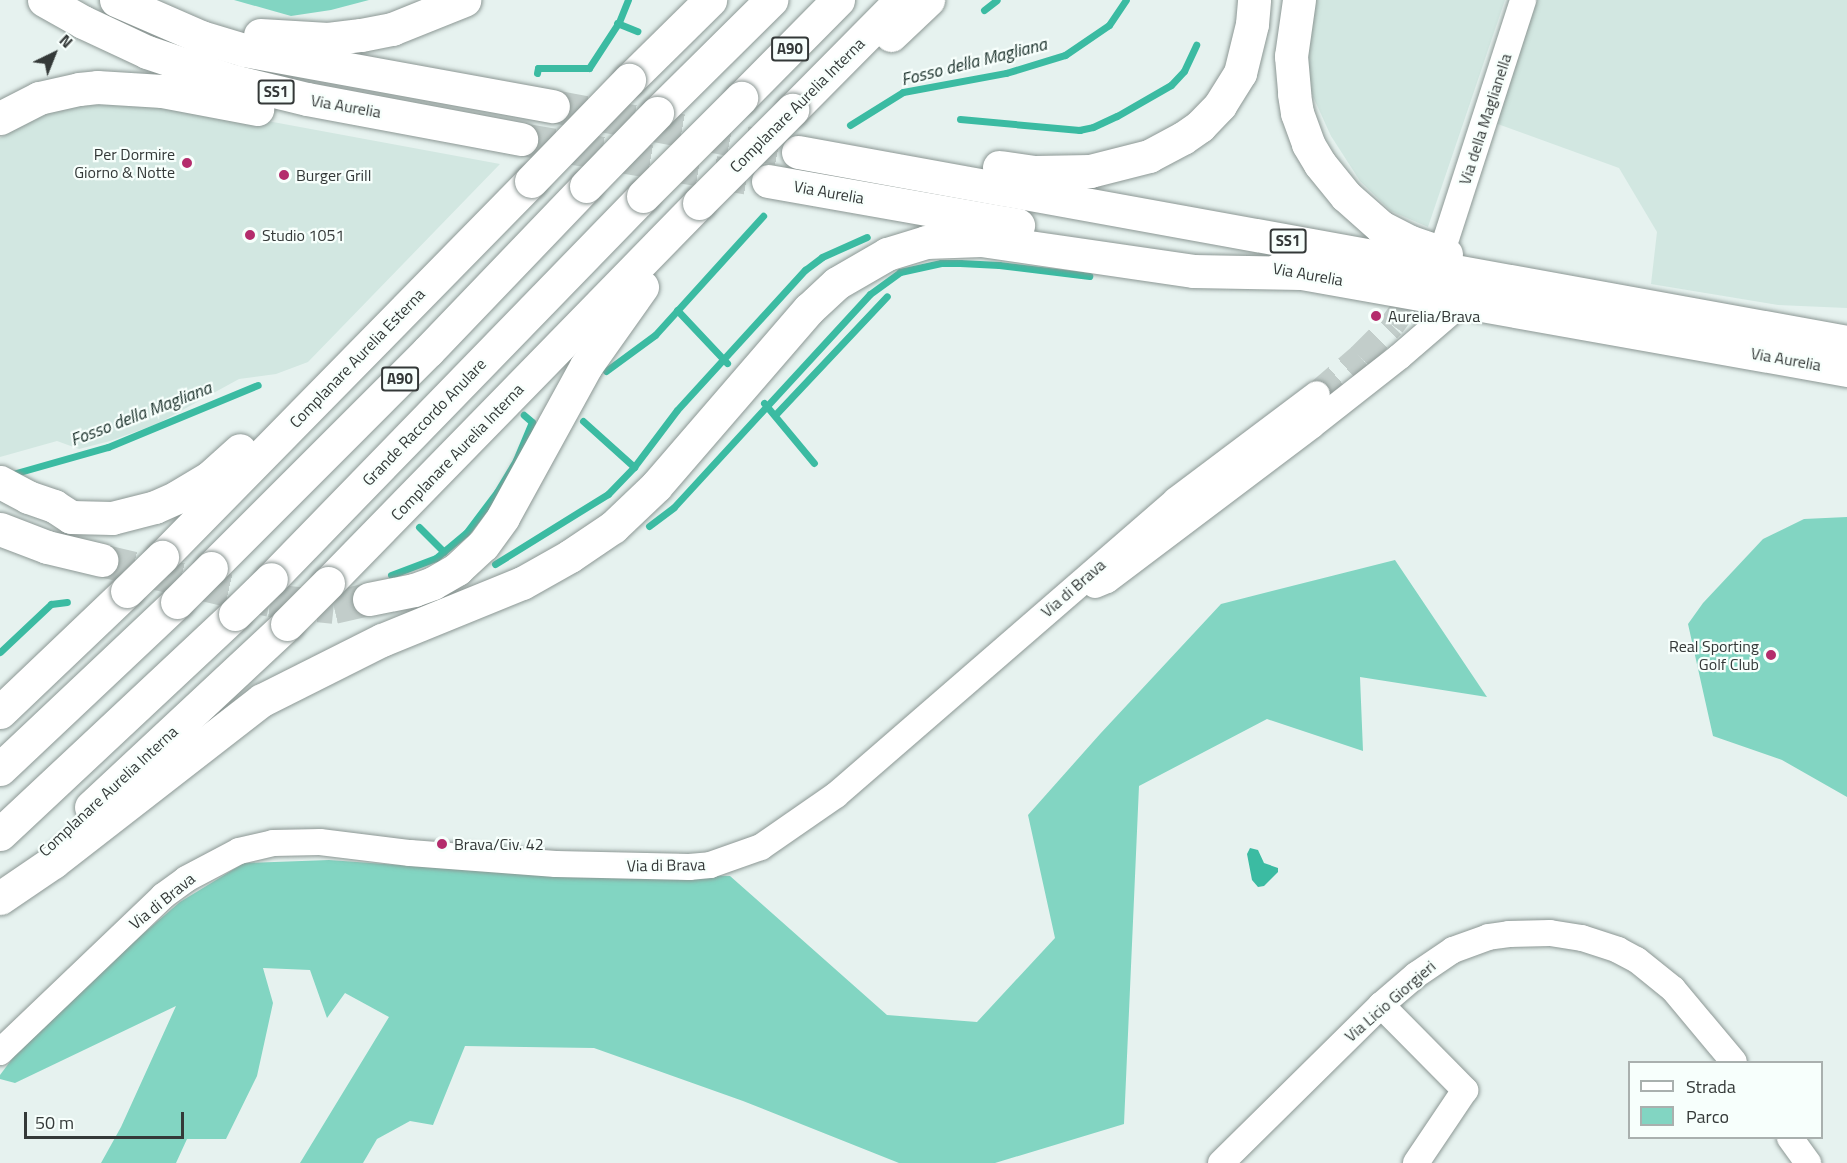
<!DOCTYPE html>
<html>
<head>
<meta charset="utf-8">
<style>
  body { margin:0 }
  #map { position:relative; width:1847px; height:1163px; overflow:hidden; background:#e6f2ef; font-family:"Titillium Web",sans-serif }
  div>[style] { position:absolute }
  .built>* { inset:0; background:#d2e7e1 }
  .green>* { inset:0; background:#82d5c2 }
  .water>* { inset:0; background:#3bbba2 }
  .stream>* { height:7px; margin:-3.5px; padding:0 3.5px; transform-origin:3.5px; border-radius:3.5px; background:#3bbba2 }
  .minor-tunnel>* { height:26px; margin-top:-13px; transform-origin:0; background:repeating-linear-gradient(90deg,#c2cdca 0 26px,transparent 0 39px) }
  .highway-tunnel>* { height:33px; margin-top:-16.5px; transform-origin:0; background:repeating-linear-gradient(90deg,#c2cdca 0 33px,transparent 0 49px) }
  .roads { filter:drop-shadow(0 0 2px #8c9794) drop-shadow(0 0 2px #8c9794) }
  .minor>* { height:26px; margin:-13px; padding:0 13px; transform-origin:13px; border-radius:13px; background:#fff }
  .highway>* { height:33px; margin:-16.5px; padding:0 16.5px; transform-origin:16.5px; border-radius:16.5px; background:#fff }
  .bridges { filter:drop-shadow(0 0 2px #8c9794) drop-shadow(0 0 2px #8c9794) }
  .highway-bridge>* { height:33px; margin:-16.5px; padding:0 16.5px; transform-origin:16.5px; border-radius:16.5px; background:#fff }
  .dots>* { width:16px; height:16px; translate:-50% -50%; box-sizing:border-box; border:3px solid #f7fffc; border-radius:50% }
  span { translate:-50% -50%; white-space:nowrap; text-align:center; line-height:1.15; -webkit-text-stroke:4.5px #f7fffc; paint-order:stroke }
  .shield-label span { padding:2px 4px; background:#f7fffc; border:2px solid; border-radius:4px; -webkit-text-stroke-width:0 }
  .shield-label { font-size:15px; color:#343938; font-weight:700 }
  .street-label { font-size:16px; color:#343938 }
  .poi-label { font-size:16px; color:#343938 }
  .right { translate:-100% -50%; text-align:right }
  .left { translate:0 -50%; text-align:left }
  .water-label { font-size:18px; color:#1a302a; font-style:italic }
  .legend { position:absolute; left:1628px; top:1061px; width:195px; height:78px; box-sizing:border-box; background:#f7fffc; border:2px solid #a9b0ae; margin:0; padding:8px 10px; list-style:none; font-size:18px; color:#343938 }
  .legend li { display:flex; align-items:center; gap:12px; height:30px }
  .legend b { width:30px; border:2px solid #a9b0ae }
  .north { position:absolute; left:24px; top:24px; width:60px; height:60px; -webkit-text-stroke:4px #f7fffc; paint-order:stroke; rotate:43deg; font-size:16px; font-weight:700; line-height:24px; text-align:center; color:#343938 }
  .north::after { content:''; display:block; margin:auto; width:21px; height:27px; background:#343938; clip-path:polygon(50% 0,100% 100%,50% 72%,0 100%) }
  .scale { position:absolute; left:24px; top:1112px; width:160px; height:27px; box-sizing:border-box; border:3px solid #343938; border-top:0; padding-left:8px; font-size:18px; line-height:21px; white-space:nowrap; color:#343938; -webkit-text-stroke:4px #f7fffc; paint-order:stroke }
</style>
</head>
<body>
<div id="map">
  <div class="built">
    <div style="clip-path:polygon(1315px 0,1505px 0,1428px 227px,1391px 211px,1360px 181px,1331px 136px,1310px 90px,1307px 57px)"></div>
    <div style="clip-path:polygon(1537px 0,1847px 0,1847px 308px,1778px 305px,1651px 284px,1657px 232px,1619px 168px,1495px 123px)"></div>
    <div style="clip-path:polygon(89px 100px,230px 114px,500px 164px,308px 362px,276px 374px,239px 379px,157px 424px,110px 441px,79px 449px,57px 441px,0 457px,0 138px,40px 113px)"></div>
  </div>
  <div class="green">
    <div style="clip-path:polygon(234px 0,369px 0,331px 10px,291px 16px)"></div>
    <div style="clip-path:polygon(1847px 517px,1847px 797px,1782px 760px,1713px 736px,1688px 624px,1703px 603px,1763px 539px,1804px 519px)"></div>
    <div style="clip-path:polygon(1395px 560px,1487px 697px,1360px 677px,1363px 751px,1267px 719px,1139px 786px,1124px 1124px,995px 1163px,899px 1163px,743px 1101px,594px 1048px,465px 1046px,433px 1125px,410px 1121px,377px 1139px,363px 1163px,300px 1163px,389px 1017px,345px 993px,327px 1018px,310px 970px,263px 968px,273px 1003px,257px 1076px,226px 1139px,187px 1139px,176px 1163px,101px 1163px,121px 1127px,176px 1006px,15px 1083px,0 1079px,0 1075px,39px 1023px,180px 902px,244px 863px,329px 860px,552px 876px,607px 873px,730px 876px,887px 1015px,977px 1022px,1055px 938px,1028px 815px,1100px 734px,1221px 604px)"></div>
  </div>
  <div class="water">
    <div style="clip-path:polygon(1250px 848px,1258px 850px,1264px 863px,1278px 868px,1278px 872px,1264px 886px,1258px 887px,1252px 880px,1247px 854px)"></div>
  </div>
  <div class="stream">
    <div style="left:984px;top:10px;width:16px;rotate:-38deg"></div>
    <div style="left:617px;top:23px;width:22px;rotate:22deg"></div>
    <div style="left:537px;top:73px;width:5px;rotate:-79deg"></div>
    <div style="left:538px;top:68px;width:51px"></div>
    <div style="left:589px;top:68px;width:55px;rotate:-56.9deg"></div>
    <div style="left:619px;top:22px;width:24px;rotate:-68deg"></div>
    <div style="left:960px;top:119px;width:120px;rotate:5.3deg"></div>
    <div style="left:1079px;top:130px;width:14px;rotate:-12deg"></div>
    <div style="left:1093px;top:127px;width:26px;rotate:-25deg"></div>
    <div style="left:1117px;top:116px;width:62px;rotate:-29.9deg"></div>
    <div style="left:1171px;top:85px;width:19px;rotate:-47deg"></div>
    <div style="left:1184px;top:71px;width:29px;rotate:-65deg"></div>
    <div style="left:850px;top:125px;width:62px;rotate:-31.9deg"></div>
    <div style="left:903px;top:92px;width:105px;rotate:-10.5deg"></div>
    <div style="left:1006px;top:73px;width:62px;rotate:-17deg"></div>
    <div style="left:1065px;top:55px;width:53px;rotate:-34.3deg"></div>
    <div style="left:1109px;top:25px;width:30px;rotate:-56deg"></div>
    <div style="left:677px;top:310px;width:73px;rotate:46.7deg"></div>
    <div style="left:606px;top:371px;width:61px;rotate:-36.3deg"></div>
    <div style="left:655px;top:335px;width:161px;rotate:-47.8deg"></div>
    <div style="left:764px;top:403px;width:78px;rotate:50.2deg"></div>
    <div style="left:775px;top:415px;width:163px;rotate:-46.7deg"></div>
    <div style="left:583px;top:421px;width:69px;rotate:42deg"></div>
    <div style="left:9px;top:475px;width:103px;rotate:-15.8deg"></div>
    <div style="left:108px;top:447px;width:162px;rotate:-22.5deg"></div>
    <div style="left:649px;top:526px;width:31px;rotate:-37deg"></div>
    <div style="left:674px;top:507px;width:289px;rotate:-47.4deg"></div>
    <div style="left:870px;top:294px;width:37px;rotate:-36deg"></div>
    <div style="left:900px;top:272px;width:42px;rotate:-12.4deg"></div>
    <div style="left:941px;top:263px;width:19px"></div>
    <div style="left:960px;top:263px;width:39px;rotate:3deg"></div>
    <div style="left:999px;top:265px;width:91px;rotate:7deg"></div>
    <div style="left:419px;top:527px;width:35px;rotate:45deg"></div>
    <div style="left:495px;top:564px;width:133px;rotate:-31.8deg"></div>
    <div style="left:608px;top:494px;width:37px;rotate:-46deg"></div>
    <div style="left:634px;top:467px;width:71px;rotate:-53deg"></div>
    <div style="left:677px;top:410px;width:190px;rotate:-47.6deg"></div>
    <div style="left:805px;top:270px;width:21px;rotate:-37deg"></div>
    <div style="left:822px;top:257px;width:49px;rotate:-24deg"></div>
    <div style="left:391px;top:575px;width:48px;rotate:-20.7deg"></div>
    <div style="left:436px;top:558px;width:39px;rotate:-40deg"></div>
    <div style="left:466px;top:533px;width:51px;rotate:-52.9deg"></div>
    <div style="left:497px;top:492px;width:37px;rotate:-59deg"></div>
    <div style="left:516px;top:460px;width:41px;rotate:-67.2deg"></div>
    <div style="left:532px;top:422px;width:11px;rotate:-139deg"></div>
    <div style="left:0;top:652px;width:70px;rotate:-43.3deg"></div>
    <div style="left:51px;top:604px;width:16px;rotate:-7deg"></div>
  </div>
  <div class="minor-tunnel">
    <div style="left:1317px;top:394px;width:57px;rotate:-40.7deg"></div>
    <div style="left:1360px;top:357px;width:45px;rotate:-45deg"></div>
    <div style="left:1392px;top:325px;width:57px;rotate:-54.3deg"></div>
  </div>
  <div class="highway-tunnel">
    <div style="left:553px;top:106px;width:249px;rotate:10.6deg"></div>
    <div style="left:521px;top:139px;width:251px;rotate:9.7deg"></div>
    <div style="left:101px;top:560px;width:174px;rotate:13.3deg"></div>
    <div style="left:270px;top:600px;width:64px;rotate:6.2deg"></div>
    <div style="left:334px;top:607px;width:36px;rotate:-13deg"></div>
  </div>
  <div class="roads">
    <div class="minor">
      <div style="left:1446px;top:239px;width:251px;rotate:-72.1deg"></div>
      <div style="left:1095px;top:585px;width:13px;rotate:-23deg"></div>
      <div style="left:1107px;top:580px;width:256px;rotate:-37deg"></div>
      <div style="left:1311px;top:426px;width:112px;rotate:-38.1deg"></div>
      <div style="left:1399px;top:357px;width:87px;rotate:-40.8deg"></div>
      <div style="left:1381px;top:1005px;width:120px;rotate:45.3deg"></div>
      <div style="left:1465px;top:1090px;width:88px;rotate:123.9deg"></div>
      <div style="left:0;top:1052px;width:226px;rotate:-43.7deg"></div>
      <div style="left:163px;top:896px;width:29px;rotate:-36deg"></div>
      <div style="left:186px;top:879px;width:60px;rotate:-27.8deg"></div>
      <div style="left:239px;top:851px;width:35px;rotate:-13deg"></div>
      <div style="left:273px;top:843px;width:47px;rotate:-1.2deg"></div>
      <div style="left:320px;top:842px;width:91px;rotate:7deg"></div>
      <div style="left:410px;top:853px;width:146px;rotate:4.3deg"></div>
      <div style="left:556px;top:864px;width:133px;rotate:1.3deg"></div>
      <div style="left:689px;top:867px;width:21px;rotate:-5deg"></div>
      <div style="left:710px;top:865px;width:54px;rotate:-19.4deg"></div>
      <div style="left:761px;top:847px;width:91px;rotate:-34.7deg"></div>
      <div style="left:836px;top:795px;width:450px;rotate:-40.9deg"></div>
      <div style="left:1176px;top:500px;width:176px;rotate:-36.9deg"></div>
      <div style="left:1790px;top:1138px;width:31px;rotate:54deg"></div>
      <div style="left:1221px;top:1163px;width:225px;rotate:-44.6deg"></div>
      <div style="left:1381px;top:1005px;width:46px;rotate:-40.6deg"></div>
      <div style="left:1416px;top:975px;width:45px;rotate:-34deg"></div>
      <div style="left:1453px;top:950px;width:37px;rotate:-20deg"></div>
      <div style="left:1488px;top:937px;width:21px;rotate:-8deg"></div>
      <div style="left:1509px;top:934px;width:41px;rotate:-1.4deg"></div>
      <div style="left:1550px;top:933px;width:32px;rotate:9deg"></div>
      <div style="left:1582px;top:938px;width:38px;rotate:18deg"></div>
      <div style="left:1618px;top:950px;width:21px;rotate:28deg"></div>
      <div style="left:1637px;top:960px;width:46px;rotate:38.9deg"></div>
      <div style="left:1673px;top:989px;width:95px;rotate:50.1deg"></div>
    </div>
    <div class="highway">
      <div style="left:44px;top:0;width:45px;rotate:29.4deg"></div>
      <div style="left:83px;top:22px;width:71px;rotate:25.1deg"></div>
      <div style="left:147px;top:52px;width:91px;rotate:18.6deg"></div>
      <div style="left:233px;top:81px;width:76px;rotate:13.7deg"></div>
      <div style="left:307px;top:99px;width:218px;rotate:10.6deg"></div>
      <div style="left:116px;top:0;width:93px;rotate:23.5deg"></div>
      <div style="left:201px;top:37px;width:45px;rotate:16.8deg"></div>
      <div style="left:244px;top:50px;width:314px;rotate:10.3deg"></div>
      <div style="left:1299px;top:0;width:57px;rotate:98.1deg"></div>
      <div style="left:1291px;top:56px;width:38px;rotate:85deg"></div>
      <div style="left:1294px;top:94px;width:19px;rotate:81deg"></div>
      <div style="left:1297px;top:113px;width:33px;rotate:70deg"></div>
      <div style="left:1308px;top:144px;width:23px;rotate:59deg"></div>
      <div style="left:1320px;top:164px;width:41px;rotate:50.9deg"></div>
      <div style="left:1346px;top:196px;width:47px;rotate:41.5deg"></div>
      <div style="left:1381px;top:227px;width:34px;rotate:27deg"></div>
      <div style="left:1411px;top:242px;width:37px;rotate:19deg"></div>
      <div style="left:260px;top:35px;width:68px;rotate:3.4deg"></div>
      <div style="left:328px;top:39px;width:33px;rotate:-7deg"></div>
      <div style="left:361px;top:35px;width:32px;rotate:-11deg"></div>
      <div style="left:392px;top:29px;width:78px;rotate:-21.9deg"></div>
      <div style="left:891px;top:35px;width:51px;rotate:-43.4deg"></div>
      <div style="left:629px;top:80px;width:114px;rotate:-44.6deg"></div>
      <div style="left:741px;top:98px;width:138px;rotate:-45.3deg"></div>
      <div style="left:792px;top:110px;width:155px;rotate:-45.3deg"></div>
      <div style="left:657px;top:113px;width:161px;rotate:-44.7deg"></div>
      <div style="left:0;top:118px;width:44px;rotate:-27.1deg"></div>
      <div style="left:39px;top:98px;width:41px;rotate:-12.7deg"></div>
      <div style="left:79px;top:89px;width:18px;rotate:-6deg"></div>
      <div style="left:97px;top:87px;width:65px;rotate:3.5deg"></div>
      <div style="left:162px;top:91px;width:97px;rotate:10.7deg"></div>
      <div style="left:798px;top:152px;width:1066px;rotate:10.27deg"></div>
      <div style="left:999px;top:167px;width:36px;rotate:8deg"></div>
      <div style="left:1035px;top:172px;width:55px;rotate:-1deg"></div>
      <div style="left:1090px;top:171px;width:61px;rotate:-14.3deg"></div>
      <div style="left:1149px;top:156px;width:38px;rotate:-28deg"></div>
      <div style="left:1183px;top:138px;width:21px;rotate:-35deg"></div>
      <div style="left:1200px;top:126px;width:29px;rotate:-46deg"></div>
      <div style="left:1220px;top:105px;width:38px;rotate:-58deg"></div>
      <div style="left:1240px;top:73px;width:50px;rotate:-76.2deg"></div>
      <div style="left:1252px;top:24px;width:24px;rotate:-85deg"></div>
      <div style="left:768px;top:181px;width:254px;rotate:10deg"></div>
      <div style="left:1279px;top:269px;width:577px;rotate:10.08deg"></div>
      <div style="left:0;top:482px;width:32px;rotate:28deg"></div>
      <div style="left:28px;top:497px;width:28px;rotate:19deg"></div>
      <div style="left:54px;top:506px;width:20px;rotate:33deg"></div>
      <div style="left:71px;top:517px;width:41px;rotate:1.4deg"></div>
      <div style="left:112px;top:518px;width:44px;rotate:-14.3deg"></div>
      <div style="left:155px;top:507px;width:24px;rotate:-24deg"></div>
      <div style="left:177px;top:497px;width:39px;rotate:-31deg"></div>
      <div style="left:210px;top:477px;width:40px;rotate:-42deg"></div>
      <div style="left:0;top:529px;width:50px;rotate:21deg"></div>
      <div style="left:47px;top:547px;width:56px;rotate:13.5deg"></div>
      <div style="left:162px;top:557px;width:527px;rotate:-45.54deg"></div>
      <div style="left:211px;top:568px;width:307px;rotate:-45deg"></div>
      <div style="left:428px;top:351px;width:228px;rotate:-46.2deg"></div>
      <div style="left:271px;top:579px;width:534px;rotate:-45.83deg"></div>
      <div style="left:328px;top:583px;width:531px;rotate:-45.69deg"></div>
      <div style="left:369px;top:599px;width:46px;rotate:-11.3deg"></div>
      <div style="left:414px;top:590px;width:20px;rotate:-20deg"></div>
      <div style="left:433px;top:583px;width:28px;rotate:-30deg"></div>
      <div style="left:457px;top:569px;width:35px;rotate:-43deg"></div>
      <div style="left:483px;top:545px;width:34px;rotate:-54deg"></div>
      <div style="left:503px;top:517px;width:172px;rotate:-61.2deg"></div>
      <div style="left:586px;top:366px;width:97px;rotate:-54.7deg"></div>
      <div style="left:0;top:712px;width:175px;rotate:-43.6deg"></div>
      <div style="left:0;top:769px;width:243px;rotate:-43.3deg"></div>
      <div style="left:91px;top:807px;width:268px;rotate:-43deg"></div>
      <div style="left:0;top:834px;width:322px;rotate:-43.1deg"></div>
      <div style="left:0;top:898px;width:64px;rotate:-34.2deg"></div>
      <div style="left:53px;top:862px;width:264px;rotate:-37.8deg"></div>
      <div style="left:262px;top:700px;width:134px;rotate:-26.6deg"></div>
      <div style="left:382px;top:640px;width:151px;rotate:-22.2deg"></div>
      <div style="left:522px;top:583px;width:55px;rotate:-29.4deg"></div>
      <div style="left:570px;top:556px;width:52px;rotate:-34deg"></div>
      <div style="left:613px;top:527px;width:59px;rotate:-43.6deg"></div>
      <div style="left:656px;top:486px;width:234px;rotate:-49.2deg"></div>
      <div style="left:809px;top:309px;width:38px;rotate:-43deg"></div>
      <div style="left:837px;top:283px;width:58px;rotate:-30.1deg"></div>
      <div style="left:887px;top:254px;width:41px;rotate:-17.1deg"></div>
      <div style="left:926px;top:242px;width:55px;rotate:-2.1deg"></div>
      <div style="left:981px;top:240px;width:214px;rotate:8.3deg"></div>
      <div style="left:1193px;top:271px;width:108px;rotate:1.1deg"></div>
    </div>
  </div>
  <div class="bridges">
    <div class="highway-bridge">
      <div style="left:531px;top:181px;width:141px;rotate:-45.9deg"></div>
      <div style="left:586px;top:186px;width:102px;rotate:-45.8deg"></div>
      <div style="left:643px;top:196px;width:139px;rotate:-45deg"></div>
      <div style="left:699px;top:203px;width:132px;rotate:-45deg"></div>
      <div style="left:127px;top:591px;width:49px;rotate:-44.2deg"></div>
      <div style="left:177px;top:602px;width:48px;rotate:-45deg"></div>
      <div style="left:235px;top:614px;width:50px;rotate:-44.2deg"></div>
      <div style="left:287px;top:624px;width:58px;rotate:-45deg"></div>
    </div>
  </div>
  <div class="dots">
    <div style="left:187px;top:163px;background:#b42c6c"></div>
    <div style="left:284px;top:175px;background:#b42c6c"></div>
    <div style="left:250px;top:235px;background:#b42c6c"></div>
    <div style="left:1376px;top:316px;background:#b42c6c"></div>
    <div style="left:1771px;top:655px;background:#b42c6c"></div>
    <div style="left:442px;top:844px;background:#b42c6c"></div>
  </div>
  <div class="shield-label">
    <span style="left:790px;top:49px">A90</span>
    <span style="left:276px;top:92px">SS1</span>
    <span style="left:1288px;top:241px">SS1</span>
    <span style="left:400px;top:379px">A90</span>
  </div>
  <div class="street-label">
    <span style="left:797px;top:105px;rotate:-45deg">Complanare Aurelia Interna</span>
    <span style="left:346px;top:106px;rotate:10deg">Via Aurelia</span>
    <span style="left:1485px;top:119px;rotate:-72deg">Via della Maglianella</span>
    <span style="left:829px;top:192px;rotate:10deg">Via Aurelia</span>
    <span style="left:1308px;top:274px;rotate:10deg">Via Aurelia</span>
    <span style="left:357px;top:358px;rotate:-46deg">Complanare Aurelia Esterna</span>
    <span style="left:1786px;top:359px;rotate:10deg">Via Aurelia</span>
    <span style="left:424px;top:422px;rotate:-46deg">Grande Raccordo Anulare</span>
    <span style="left:457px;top:452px;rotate:-46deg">Complanare Aurelia Interna</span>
    <span style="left:1073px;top:588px;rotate:-41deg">Via di Brava</span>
    <span style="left:108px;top:791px;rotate:-43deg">Complanare Aurelia Interna</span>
    <span style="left:666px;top:865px;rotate:-1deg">Via di Brava</span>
    <span style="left:162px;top:901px;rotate:-39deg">Via di Brava</span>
    <span style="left:1390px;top:1001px;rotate:-41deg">Via Licio Giorgieri</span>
  </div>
  <div class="poi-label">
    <span class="right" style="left:175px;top:163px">Per Dormire<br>Giorno &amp; Notte</span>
    <span class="left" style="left:296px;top:175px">Burger Grill</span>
    <span class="left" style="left:262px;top:235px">Studio 1051</span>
    <span class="left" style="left:1388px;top:316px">Aurelia/Brava</span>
    <span class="right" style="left:1759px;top:655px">Real Sporting<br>Golf Club</span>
    <span class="left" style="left:454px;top:844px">Brava/Civ. 42</span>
  </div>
  <div class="water-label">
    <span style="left:974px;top:62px;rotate:-14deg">Fosso della Magliana</span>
    <span style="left:141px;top:414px;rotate:-21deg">Fosso della Magliana</span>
  </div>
  <ul class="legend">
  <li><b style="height:8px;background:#fff"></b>Strada</li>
  <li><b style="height:16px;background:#82d5c2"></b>Parco</li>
  </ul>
  <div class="north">N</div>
  <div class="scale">50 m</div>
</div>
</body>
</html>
